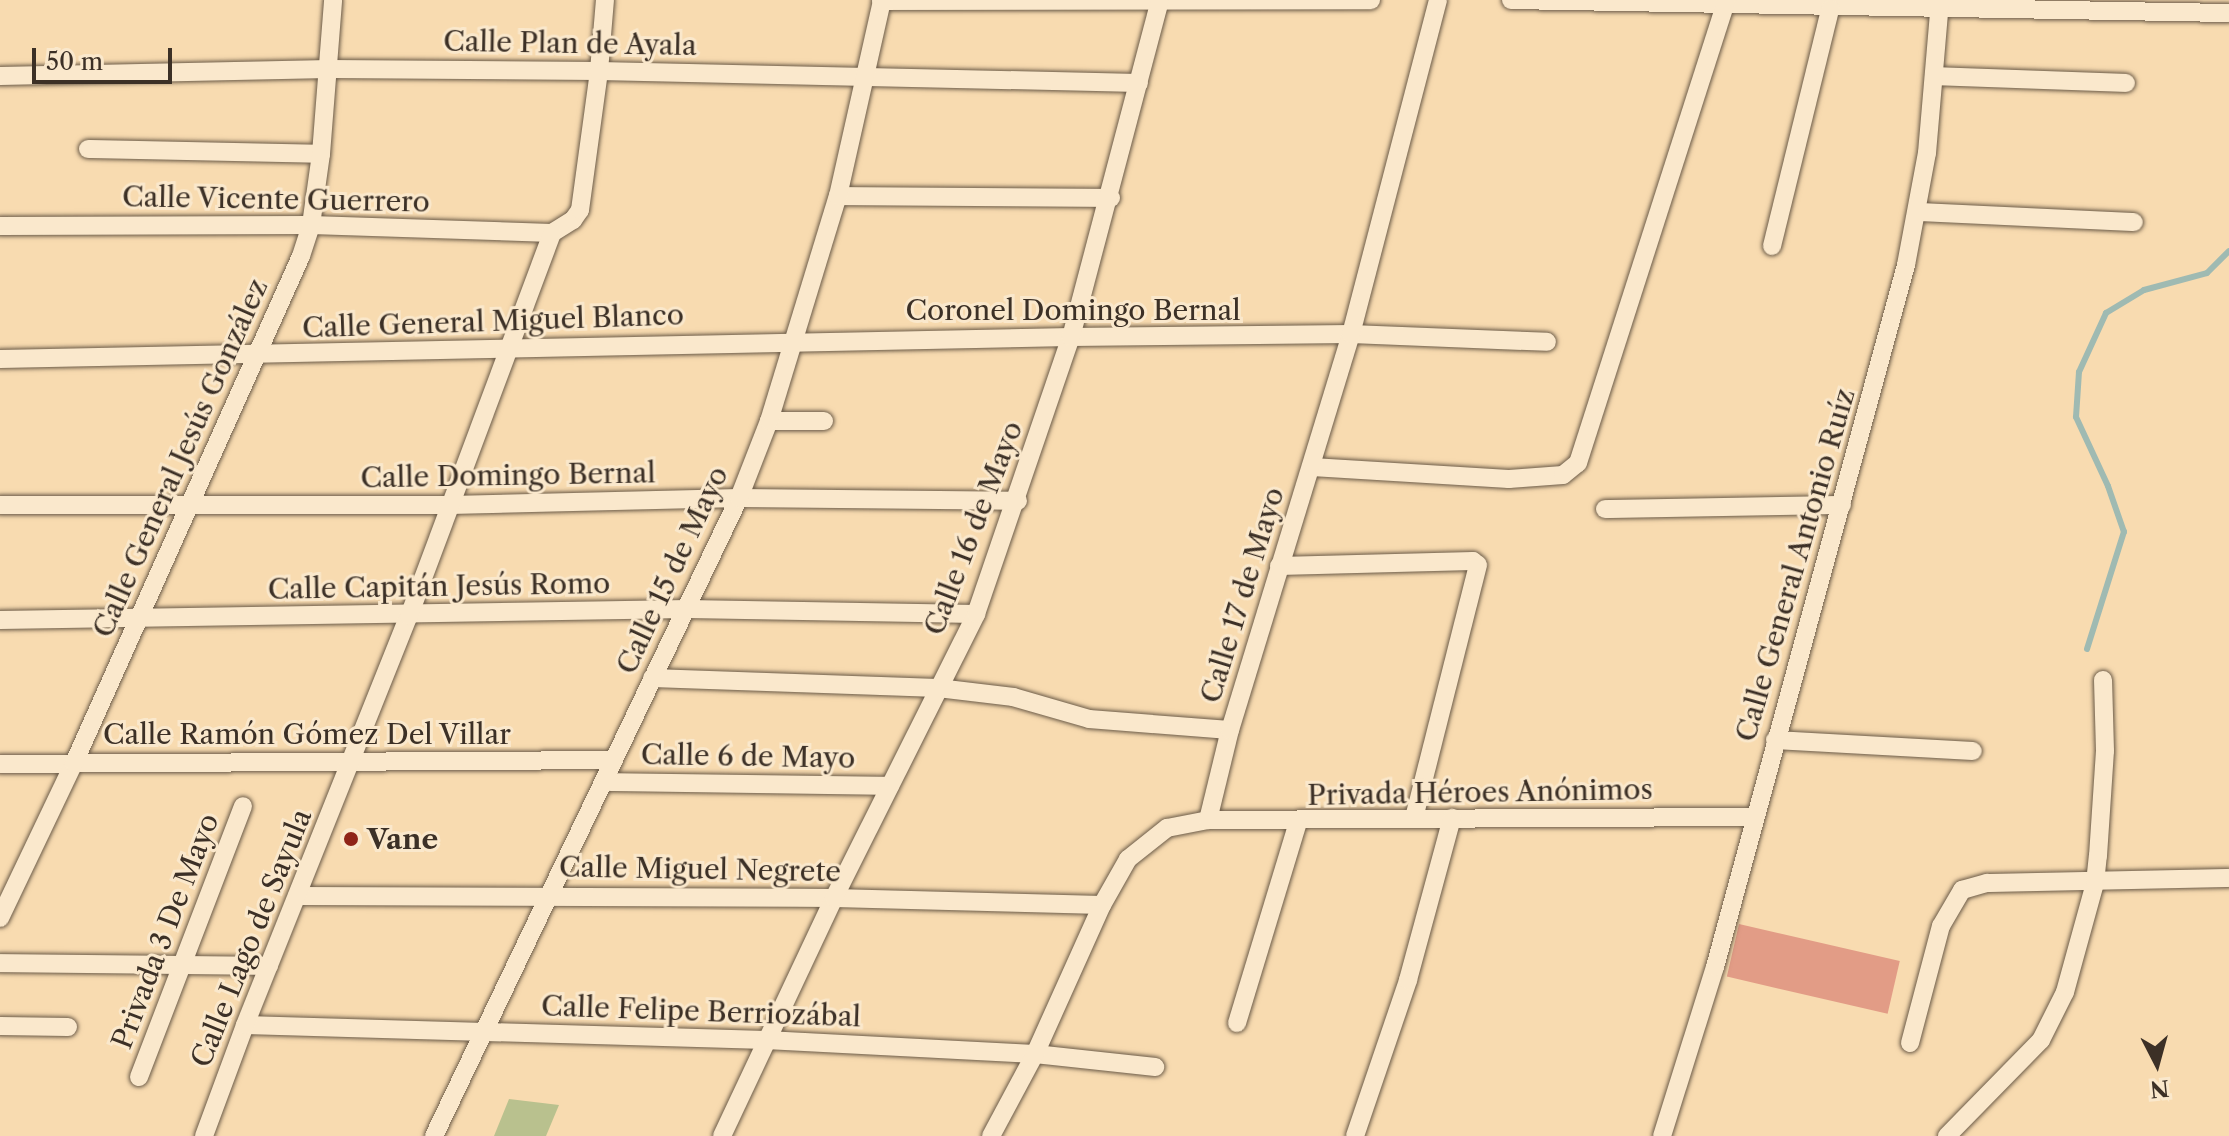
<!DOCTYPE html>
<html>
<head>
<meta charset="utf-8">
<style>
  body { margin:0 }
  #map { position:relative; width:2229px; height:1136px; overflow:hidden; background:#f8dbb0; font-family:"Libre Caslon Text",serif }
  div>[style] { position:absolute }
  .green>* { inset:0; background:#b9c18e }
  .stream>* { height:6px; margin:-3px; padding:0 3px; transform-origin:3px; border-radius:3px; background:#9fbab2 }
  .building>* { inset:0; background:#e29c86; transform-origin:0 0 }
  .roads { filter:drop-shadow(0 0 2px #6b5b48) drop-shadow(0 0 2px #6b5b48) }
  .minor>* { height:18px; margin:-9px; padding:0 9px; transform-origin:9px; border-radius:9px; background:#fae8cc }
  .dots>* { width:22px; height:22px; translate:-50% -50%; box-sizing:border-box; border:4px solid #fae8cc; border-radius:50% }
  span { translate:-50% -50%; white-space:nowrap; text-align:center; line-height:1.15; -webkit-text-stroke:6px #fae8cc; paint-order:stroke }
  .street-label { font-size:28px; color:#3c3026 }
  .poi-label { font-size:28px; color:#3c3026; font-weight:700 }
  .left { translate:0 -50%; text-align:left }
  .north { position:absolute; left:2117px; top:1024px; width:80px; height:80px; -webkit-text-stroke:6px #fae8cc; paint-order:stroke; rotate:174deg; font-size:22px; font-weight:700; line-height:32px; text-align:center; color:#3c3026 }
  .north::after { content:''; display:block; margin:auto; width:28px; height:36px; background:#3c3026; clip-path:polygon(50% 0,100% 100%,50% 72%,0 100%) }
  .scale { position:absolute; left:32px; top:48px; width:140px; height:36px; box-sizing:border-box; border:4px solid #3c3026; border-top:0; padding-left:10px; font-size:24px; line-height:28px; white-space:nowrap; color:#3c3026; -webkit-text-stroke:6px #fae8cc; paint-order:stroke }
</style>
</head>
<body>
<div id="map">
  <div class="green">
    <div style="clip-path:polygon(509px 1099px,559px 1105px,546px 1136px,494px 1136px)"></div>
  </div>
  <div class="stream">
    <div style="left:2087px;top:649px;width:123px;rotate:-72.5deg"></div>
    <div style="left:2124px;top:532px;width:49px;rotate:-109.2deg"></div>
    <div style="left:2108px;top:486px;width:76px;rotate:-114.9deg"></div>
    <div style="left:2076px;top:417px;width:45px;rotate:-86.2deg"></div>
    <div style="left:2079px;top:372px;width:65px;rotate:-65.4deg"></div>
    <div style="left:2106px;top:313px;width:44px;rotate:-31.2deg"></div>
    <div style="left:2144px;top:290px;width:65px;rotate:-15.1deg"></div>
    <div style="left:2207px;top:273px;width:31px;rotate:-45deg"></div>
  </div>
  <div class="building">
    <div style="left:1739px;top:924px;width:165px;height:54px;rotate:13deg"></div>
  </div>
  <div class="roads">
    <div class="minor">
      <div style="left:1511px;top:0;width:718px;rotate:1.04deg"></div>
      <div style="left:881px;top:1px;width:490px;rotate:-0.1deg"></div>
      <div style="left:0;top:76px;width:329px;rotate:-1.2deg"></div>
      <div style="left:329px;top:69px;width:270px;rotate:0.4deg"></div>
      <div style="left:599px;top:71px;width:540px;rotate:1.27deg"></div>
      <div style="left:1934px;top:76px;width:192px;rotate:2.1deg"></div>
      <div style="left:88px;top:149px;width:233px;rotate:1.2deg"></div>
      <div style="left:838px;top:196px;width:273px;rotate:0.4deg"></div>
      <div style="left:1918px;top:212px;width:216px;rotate:2.7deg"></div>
      <div style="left:0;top:226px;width:311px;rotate:-0.2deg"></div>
      <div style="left:311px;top:225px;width:241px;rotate:1.9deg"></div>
      <div style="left:552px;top:233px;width:25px;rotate:-32deg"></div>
      <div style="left:573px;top:220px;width:12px;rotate:-55deg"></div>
      <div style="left:580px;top:210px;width:140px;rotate:-82.2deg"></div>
      <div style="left:599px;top:71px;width:71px;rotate:-85.2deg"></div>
      <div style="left:1772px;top:246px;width:244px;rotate:-76.2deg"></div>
      <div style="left:0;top:359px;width:1071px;rotate:-1.18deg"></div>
      <div style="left:1071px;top:337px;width:280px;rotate:-0.6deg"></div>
      <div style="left:1351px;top:334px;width:196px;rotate:2.3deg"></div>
      <div style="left:769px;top:421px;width:55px"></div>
      <div style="left:1312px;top:467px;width:197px;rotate:3.5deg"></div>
      <div style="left:1509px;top:479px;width:54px;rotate:-4.2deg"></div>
      <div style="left:1563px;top:475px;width:19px;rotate:-39deg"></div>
      <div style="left:1578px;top:463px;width:486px;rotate:-72.2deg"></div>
      <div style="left:0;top:505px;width:450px"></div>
      <div style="left:450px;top:505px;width:289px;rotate:-1.4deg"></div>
      <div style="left:739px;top:498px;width:279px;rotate:0.6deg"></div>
      <div style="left:1605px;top:509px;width:237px;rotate:-1deg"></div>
      <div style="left:1279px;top:566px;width:194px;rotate:-1.5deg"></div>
      <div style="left:1473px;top:561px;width:6px;rotate:39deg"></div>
      <div style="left:1478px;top:565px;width:261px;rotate:104.2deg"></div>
      <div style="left:0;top:620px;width:687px;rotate:-0.92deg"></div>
      <div style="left:687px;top:609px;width:289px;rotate:1deg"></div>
      <div style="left:652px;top:678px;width:286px;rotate:2deg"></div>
      <div style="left:938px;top:688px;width:76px;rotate:6.8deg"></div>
      <div style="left:1013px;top:697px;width:79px;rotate:16.1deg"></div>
      <div style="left:1089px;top:719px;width:141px;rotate:4.5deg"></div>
      <div style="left:1775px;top:740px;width:198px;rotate:3.2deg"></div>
      <div style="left:0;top:764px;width:614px;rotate:-0.37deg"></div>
      <div style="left:605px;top:782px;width:285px;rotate:0.8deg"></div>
      <div style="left:1208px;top:820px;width:93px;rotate:-76.3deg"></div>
      <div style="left:1230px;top:730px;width:414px;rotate:-73deg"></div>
      <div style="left:1351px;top:334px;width:345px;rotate:-75.4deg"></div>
      <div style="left:297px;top:896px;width:537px;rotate:0.21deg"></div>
      <div style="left:834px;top:898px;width:268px;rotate:1.5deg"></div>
      <div style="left:0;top:918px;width:172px;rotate:-64.5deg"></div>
      <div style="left:74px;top:763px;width:555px;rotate:-65.88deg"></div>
      <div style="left:301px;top:256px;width:33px;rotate:-72deg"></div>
      <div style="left:311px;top:225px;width:72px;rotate:-82deg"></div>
      <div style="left:321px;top:154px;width:154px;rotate:-85.5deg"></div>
      <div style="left:0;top:963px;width:269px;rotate:0.6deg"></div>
      <div style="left:1237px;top:1023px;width:210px;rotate:-73.1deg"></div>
      <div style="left:245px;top:1025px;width:521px;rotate:1.65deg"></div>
      <div style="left:766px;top:1040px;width:269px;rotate:3deg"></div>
      <div style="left:1035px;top:1054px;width:121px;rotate:6.2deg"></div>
      <div style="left:0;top:1026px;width:68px;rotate:0.8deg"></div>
      <div style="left:1910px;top:1043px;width:121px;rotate:-75.2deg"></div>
      <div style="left:1941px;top:926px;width:42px;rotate:-59.7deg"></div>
      <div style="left:1962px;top:890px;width:26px;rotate:-16deg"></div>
      <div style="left:1987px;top:883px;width:242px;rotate:-1.2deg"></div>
      <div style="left:139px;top:1077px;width:290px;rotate:-69deg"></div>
      <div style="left:204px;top:1136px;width:118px;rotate:-69.7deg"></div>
      <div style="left:245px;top:1025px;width:441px;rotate:-68.2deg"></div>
      <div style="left:409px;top:616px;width:409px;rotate:-69.5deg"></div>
      <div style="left:434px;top:1136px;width:707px;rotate:-64.45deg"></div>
      <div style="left:739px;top:498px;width:83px;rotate:-68.7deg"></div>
      <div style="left:769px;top:421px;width:235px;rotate:-73deg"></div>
      <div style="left:838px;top:196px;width:201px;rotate:-77.3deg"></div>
      <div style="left:722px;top:1136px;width:263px;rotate:-64.8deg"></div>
      <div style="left:834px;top:898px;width:318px;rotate:-63.4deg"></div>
      <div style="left:976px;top:614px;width:293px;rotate:-71.1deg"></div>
      <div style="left:1071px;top:337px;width:349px;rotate:-75.2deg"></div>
      <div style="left:991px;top:1136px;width:93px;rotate:-61.8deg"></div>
      <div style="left:1035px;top:1054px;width:163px;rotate:-65.8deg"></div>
      <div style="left:1102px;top:905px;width:53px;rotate:-60.5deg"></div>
      <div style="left:1128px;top:859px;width:50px;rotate:-38.5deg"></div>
      <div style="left:1167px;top:828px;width:42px;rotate:-11deg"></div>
      <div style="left:1208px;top:820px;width:544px;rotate:-0.32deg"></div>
      <div style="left:1355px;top:1136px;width:165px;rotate:-71.2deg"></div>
      <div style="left:1408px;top:980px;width:168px;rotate:-74.8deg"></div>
      <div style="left:1662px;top:1136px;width:177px;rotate:-72.6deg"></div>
      <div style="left:1715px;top:967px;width:728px;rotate:-74.78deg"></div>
      <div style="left:1906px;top:265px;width:114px;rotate:-79.4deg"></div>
      <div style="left:1927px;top:153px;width:154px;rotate:-85.1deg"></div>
      <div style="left:1947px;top:1136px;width:134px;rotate:-45.6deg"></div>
      <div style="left:2041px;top:1040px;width:54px;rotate:-63.4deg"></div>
      <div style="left:2065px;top:992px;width:113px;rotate:-74.6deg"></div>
      <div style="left:2095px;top:883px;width:27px;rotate:-84deg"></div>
      <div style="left:2098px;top:856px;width:105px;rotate:-86.2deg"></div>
      <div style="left:2105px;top:751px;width:71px;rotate:-91.6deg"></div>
    </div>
  </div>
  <div class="dots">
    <div style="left:351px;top:839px;background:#8f2418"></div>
  </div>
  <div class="street-label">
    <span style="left:570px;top:43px;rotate:1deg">Calle Plan de Ayala</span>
    <span style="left:276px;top:199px;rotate:1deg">Calle Vicente Guerrero</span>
    <span style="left:1073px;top:310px">Coronel Domingo Bernal</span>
    <span style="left:493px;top:321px;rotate:-2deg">Calle General Miguel Blanco</span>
    <span style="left:180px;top:458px;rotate:-66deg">Calle General Jesús González</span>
    <span style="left:508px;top:475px;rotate:-1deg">Calle Domingo Bernal</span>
    <span style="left:973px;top:528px;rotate:-69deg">Calle 16 de Mayo</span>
    <span style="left:1795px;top:565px;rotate:-74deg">Calle General Antonio Ruíz</span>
    <span style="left:672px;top:570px;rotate:-65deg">Calle 15 de Mayo</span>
    <span style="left:439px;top:586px;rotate:-1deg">Calle Capitán Jesús Romo</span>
    <span style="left:1242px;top:595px;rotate:-73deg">Calle 17 de Mayo</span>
    <span style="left:307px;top:734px">Calle Ramón Gómez Del Villar</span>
    <span style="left:748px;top:756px;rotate:1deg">Calle 6 de Mayo</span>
    <span style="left:1480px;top:792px;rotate:-1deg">Privada Héroes Anónimos</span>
    <span style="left:700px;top:869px;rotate:1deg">Calle Miguel Negrete</span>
    <span style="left:165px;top:931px;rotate:-69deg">Privada 3 De Mayo</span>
    <span style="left:251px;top:938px;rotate:-68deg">Calle Lago de Sayula</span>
    <span style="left:701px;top:1011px;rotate:2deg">Calle Felipe Berriozábal</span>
  </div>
  <div class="poi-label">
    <span class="left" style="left:367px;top:839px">Vane</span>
  </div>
  <div class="north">N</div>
  <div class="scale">50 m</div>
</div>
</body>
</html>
